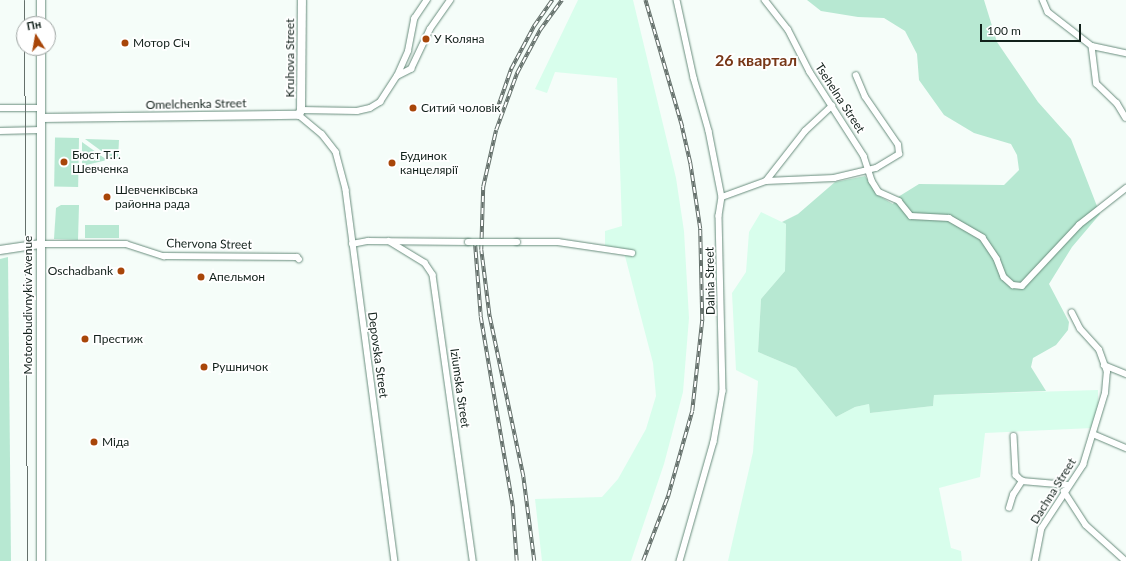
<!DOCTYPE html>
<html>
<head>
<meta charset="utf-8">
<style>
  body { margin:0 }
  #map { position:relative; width:1126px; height:561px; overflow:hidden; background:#f5fdf9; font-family:Lato,sans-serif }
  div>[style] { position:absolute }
  .built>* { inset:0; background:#d8feec }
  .green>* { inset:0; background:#b7e8d2; transform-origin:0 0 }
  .roads { filter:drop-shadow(0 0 1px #698d7d) drop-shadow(0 0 1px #698d7d) }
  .street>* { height:5.5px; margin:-2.75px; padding:0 2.75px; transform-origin:2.75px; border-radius:2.75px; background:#fff }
  .secondary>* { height:8px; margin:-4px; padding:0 4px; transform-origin:4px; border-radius:4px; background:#fff }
  .tram>* { height:1px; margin:-0.5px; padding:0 0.5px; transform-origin:0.5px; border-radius:0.5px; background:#64706b }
  .rail>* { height:3.5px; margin-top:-1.75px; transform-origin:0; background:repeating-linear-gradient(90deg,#fff 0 6px,#64706b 0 12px); box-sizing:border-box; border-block:1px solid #64706b }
  .bridges { filter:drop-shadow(0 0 1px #698d7d) drop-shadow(0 0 1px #698d7d) }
  .street-bridge>* { height:5.5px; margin:-2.75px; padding:0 2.75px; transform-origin:2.75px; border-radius:2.75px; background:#fff }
  .dots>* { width:11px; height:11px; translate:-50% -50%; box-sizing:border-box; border:2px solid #fff; border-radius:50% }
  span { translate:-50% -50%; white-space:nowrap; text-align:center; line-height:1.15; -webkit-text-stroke:3.5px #fff; paint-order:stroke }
  .poi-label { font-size:12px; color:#12211b }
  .left { translate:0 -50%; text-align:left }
  .right { translate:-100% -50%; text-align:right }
  .street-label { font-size:12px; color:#12211b }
  .district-label { font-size:16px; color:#773717; font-weight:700 }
  .north { position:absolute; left:16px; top:16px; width:40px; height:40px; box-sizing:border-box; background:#fff; border:1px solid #a0a6a4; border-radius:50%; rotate:349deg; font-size:11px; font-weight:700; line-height:16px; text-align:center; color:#12211b }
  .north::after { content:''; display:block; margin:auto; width:14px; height:18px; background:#a84609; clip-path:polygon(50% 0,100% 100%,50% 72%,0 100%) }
  .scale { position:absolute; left:980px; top:24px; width:101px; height:18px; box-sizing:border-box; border:2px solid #12211b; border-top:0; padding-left:5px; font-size:12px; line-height:14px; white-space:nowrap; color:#12211b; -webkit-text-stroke:3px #fff; paint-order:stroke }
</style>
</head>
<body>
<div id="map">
  <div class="built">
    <div style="clip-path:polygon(578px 0,633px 0,676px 178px,684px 231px,689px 318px,683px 392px,664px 464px,631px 561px,542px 561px,535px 499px,602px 497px,618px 479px,646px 429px,656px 396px,653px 363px,625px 256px,619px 249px,605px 246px,605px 231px,622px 226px,617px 78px,555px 72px,547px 93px,535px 89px)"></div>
    <div style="clip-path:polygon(761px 212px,786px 224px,785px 271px,761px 299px,758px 352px,796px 368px,836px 417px,855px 407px,869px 404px,870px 413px,933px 406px,934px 395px,1098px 390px,1098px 409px,1093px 428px,985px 433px,980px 477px,939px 488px,951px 548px,961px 551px,962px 561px,728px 561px,753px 452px,758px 381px,736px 370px,732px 293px,746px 272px,749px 232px)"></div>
  </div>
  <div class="green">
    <div style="clip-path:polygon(807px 0,984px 0,997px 42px,1038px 102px,1071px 139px,1100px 214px,1072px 247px,1049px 284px,1069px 322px,1068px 330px,1056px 345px,1033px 358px,1031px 367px,1046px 391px,934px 395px,933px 406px,870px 413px,869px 404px,855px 407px,836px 417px,796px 368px,758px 352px,761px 299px,785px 271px,786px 224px,782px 222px,798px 214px,835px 182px,865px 176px,879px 196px,893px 204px,898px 197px,919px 184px,1004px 185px,1019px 170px,1017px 155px,1011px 144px,974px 133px,944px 115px,919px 80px,917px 54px,905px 31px,884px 18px,858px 17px,821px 11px)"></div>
    <div style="left:79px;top:138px;width:49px;height:24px;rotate:91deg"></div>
    <div style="clip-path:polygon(85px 139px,119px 140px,118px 159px,111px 158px)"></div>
    <div style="clip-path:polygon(82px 142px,107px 160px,82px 166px)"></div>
    <div style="clip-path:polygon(61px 205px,79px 205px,78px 240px,54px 239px,56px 208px)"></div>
    <div style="left:85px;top:225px;width:34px;height:13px"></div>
    <div style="clip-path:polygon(8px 257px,11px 561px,0 561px,0 259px)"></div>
  </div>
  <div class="roads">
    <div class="street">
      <div style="left:677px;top:0;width:80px;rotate:77.7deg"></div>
      <div style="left:694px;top:78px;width:55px;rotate:74.2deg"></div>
      <div style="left:709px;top:131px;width:67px;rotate:78.9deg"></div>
      <div style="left:722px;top:197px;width:19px;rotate:99deg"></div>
      <div style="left:719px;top:216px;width:175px;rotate:88.7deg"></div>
      <div style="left:723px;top:391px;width:52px;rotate:100deg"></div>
      <div style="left:714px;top:442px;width:124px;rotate:105.9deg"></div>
      <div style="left:765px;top:0;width:37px;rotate:52deg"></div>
      <div style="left:788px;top:29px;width:48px;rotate:62.9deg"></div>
      <div style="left:810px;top:72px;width:100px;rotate:57.3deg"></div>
      <div style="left:864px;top:156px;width:26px;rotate:72deg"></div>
      <div style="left:872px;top:181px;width:13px;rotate:58deg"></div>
      <div style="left:879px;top:192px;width:22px;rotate:24deg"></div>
      <div style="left:899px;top:201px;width:19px;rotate:51deg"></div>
      <div style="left:911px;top:216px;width:38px;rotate:3deg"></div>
      <div style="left:949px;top:218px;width:39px;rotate:30deg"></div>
      <div style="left:983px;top:238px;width:25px;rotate:56deg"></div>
      <div style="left:997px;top:259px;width:19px;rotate:69deg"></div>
      <div style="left:1004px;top:277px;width:12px;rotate:42deg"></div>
      <div style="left:1013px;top:285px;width:9px;rotate:6deg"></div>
      <div style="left:1022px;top:286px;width:83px;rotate:-46.9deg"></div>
      <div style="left:1079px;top:225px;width:60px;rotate:-38.2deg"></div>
      <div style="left:1043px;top:0;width:13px;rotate:67deg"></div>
      <div style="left:1048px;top:12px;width:56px;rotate:37.7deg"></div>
      <div style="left:1092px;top:46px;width:35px;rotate:12deg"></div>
      <div style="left:1092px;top:46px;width:38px;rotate:83deg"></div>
      <div style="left:1097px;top:84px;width:28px;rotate:44deg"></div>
      <div style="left:1117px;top:103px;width:17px;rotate:59deg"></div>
      <div style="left:397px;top:76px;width:27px;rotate:-66deg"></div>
      <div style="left:408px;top:51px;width:33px;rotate:-79deg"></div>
      <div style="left:414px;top:19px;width:23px;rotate:-56deg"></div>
      <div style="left:0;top:108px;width:41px"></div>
      <div style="left:301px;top:110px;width:56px;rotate:1deg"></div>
      <div style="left:357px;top:111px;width:13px;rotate:-13deg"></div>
      <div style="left:370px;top:108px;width:12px;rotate:-31deg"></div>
      <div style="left:380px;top:102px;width:31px;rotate:-57deg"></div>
      <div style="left:397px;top:76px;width:16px;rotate:-27deg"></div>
      <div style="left:411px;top:69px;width:44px;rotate:-64.6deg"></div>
      <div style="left:430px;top:29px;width:35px;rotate:-55deg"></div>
      <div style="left:299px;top:115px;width:30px;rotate:40deg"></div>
      <div style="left:322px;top:134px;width:23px;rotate:52deg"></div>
      <div style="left:336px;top:152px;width:39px;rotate:75deg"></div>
      <div style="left:346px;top:190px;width:374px;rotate:82.5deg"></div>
      <div style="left:0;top:131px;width:41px;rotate:-1.4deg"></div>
      <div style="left:766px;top:181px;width:68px;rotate:-2.5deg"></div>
      <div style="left:834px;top:178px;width:43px;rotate:-13.4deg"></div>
      <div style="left:876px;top:168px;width:27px;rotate:-31deg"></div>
      <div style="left:899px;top:154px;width:9px;rotate:-96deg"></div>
      <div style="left:898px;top:145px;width:58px;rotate:-124.5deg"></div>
      <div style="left:865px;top:97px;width:23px;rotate:-113deg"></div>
      <div style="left:722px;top:197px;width:47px;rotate:-20deg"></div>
      <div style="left:766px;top:181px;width:63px;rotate:-52deg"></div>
      <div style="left:805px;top:131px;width:37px;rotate:-43deg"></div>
      <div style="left:389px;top:241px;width:42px;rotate:31.4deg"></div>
      <div style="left:425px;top:263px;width:14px;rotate:56deg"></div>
      <div style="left:433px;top:275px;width:289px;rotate:82deg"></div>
      <div style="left:517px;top:242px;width:41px"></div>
      <div style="left:558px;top:242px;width:75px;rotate:8.5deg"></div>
      <div style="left:40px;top:244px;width:86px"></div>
      <div style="left:126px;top:244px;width:40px;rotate:18deg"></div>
      <div style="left:164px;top:256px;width:133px;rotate:0.4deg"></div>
      <div style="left:297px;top:257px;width:3px;rotate:45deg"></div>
      <div style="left:352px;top:244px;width:16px;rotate:-11deg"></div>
      <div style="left:368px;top:241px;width:100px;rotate:0.6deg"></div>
      <div style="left:1104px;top:365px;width:24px;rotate:22deg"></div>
      <div style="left:1093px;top:434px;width:36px;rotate:23deg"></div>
      <div style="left:1014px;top:436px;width:39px;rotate:87deg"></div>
      <div style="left:1016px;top:475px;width:8px;rotate:45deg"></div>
      <div style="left:1064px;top:491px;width:40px;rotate:57.1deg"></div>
      <div style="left:1086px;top:525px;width:54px;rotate:42deg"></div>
      <div style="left:1009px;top:508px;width:14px;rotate:-73deg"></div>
      <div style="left:1013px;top:495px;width:17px;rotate:-57deg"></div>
      <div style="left:1022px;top:481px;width:46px;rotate:5deg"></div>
      <div style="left:1035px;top:561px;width:33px;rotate:-79deg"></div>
      <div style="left:1041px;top:529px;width:77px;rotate:-56.7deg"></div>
      <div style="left:1083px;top:465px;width:75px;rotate:-73deg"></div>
      <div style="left:1105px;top:393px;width:21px;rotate:-85deg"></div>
      <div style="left:1107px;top:372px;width:23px;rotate:-110deg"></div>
      <div style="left:1099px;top:350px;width:28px;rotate:-132deg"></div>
      <div style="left:1080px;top:329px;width:18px;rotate:-117deg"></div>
    </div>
    <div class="secondary">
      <div style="left:41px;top:0;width:24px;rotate:90deg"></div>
      <div style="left:41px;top:118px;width:258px;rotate:-0.7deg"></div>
      <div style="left:299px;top:115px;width:5px;rotate:-68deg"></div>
      <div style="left:301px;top:110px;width:110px;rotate:-89.5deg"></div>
      <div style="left:0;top:250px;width:40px;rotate:-8.5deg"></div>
      <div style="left:41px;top:561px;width:513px;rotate:-90deg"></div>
    </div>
  </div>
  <div class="tram">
    <div style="left:24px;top:0;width:561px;rotate:89.69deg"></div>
  </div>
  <div class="rail">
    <div style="left:496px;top:112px;width:46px;rotate:-70.8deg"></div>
    <div style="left:511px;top:69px;width:49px;rotate:-61.9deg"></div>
    <div style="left:534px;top:26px;width:32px;rotate:-55deg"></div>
    <div style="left:475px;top:240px;width:77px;rotate:85.5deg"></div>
    <div style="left:481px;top:317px;width:193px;rotate:80.4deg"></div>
    <div style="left:513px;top:507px;width:54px;rotate:85.8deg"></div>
    <div style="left:534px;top:561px;width:86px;rotate:-97.4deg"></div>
    <div style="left:523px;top:476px;width:166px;rotate:-101.9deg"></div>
    <div style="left:489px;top:314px;width:64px;rotate:-97.1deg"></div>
    <div style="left:481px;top:250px;width:63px;rotate:-88.2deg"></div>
    <div style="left:483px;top:187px;width:58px;rotate:-77.2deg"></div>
    <div style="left:496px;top:130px;width:61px;rotate:-69.8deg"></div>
    <div style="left:517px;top:73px;width:49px;rotate:-61.9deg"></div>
    <div style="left:540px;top:30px;width:37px;rotate:-54deg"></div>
    <div style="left:643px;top:561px;width:70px;rotate:-69deg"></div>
    <div style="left:668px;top:496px;width:88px;rotate:-74.2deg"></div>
    <div style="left:692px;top:411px;width:92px;rotate:-83.7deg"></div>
    <div style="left:702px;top:320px;width:91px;rotate:-91.3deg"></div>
    <div style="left:700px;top:229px;width:67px;rotate:-98.6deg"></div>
    <div style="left:690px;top:163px;width:37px;rotate:-103deg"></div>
    <div style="left:682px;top:127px;width:132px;rotate:-106.2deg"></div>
  </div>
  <div class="bridges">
    <div class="street-bridge">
      <div style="left:468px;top:242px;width:49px"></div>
    </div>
  </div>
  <div class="dots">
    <div style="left:426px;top:39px;background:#a84609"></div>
    <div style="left:125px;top:43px;background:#a84609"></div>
    <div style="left:413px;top:108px;background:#a84609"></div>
    <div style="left:64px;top:162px;background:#a84609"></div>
    <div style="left:392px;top:163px;background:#a84609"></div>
    <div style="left:107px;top:197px;background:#a84609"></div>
    <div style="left:121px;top:271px;background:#a84609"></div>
    <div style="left:201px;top:277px;background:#a84609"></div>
    <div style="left:85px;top:339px;background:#a84609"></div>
    <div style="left:204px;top:367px;background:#a84609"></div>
    <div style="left:94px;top:442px;background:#a84609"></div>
  </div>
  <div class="poi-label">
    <span class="left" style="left:434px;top:39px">У Коляна</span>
    <span class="left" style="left:133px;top:43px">Мотор Січ</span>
    <span class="left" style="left:421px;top:108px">Ситий чоловік</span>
    <span class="left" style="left:72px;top:162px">Бюст Т.Г.<br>Шевченка</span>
    <span class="left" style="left:400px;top:163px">Будинок<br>канцелярії</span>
    <span class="left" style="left:115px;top:197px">Шевченківська<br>районна рада</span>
    <span class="right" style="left:113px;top:271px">Oschadbank</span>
    <span class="left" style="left:209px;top:277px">Апельмон</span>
    <span class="left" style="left:93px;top:339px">Престиж</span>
    <span class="left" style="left:212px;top:367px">Рушничок</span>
    <span class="left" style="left:102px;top:442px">Міда</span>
  </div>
  <div class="street-label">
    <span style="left:290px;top:58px;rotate:-90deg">Kruhova Street</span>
    <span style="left:840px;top:98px;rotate:57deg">Tsehelna Street</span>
    <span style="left:196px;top:104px;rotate:-1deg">Omelchenka Street</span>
    <span style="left:209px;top:244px;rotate:1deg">Chervona Street</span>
    <span style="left:710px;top:281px;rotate:-91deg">Dalnia Street</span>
    <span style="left:28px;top:305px;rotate:-90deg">Motorobudivnykiv Avenue</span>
    <span style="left:378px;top:355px;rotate:82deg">Depovska Street</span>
    <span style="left:460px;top:388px;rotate:82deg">Iziumska Street</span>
    <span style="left:1053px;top:491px;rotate:-58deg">Dachna Street</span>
  </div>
  <div class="district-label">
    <span style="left:756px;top:60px">26 квартал</span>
  </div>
  <div class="north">Пн</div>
  <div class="scale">100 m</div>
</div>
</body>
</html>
